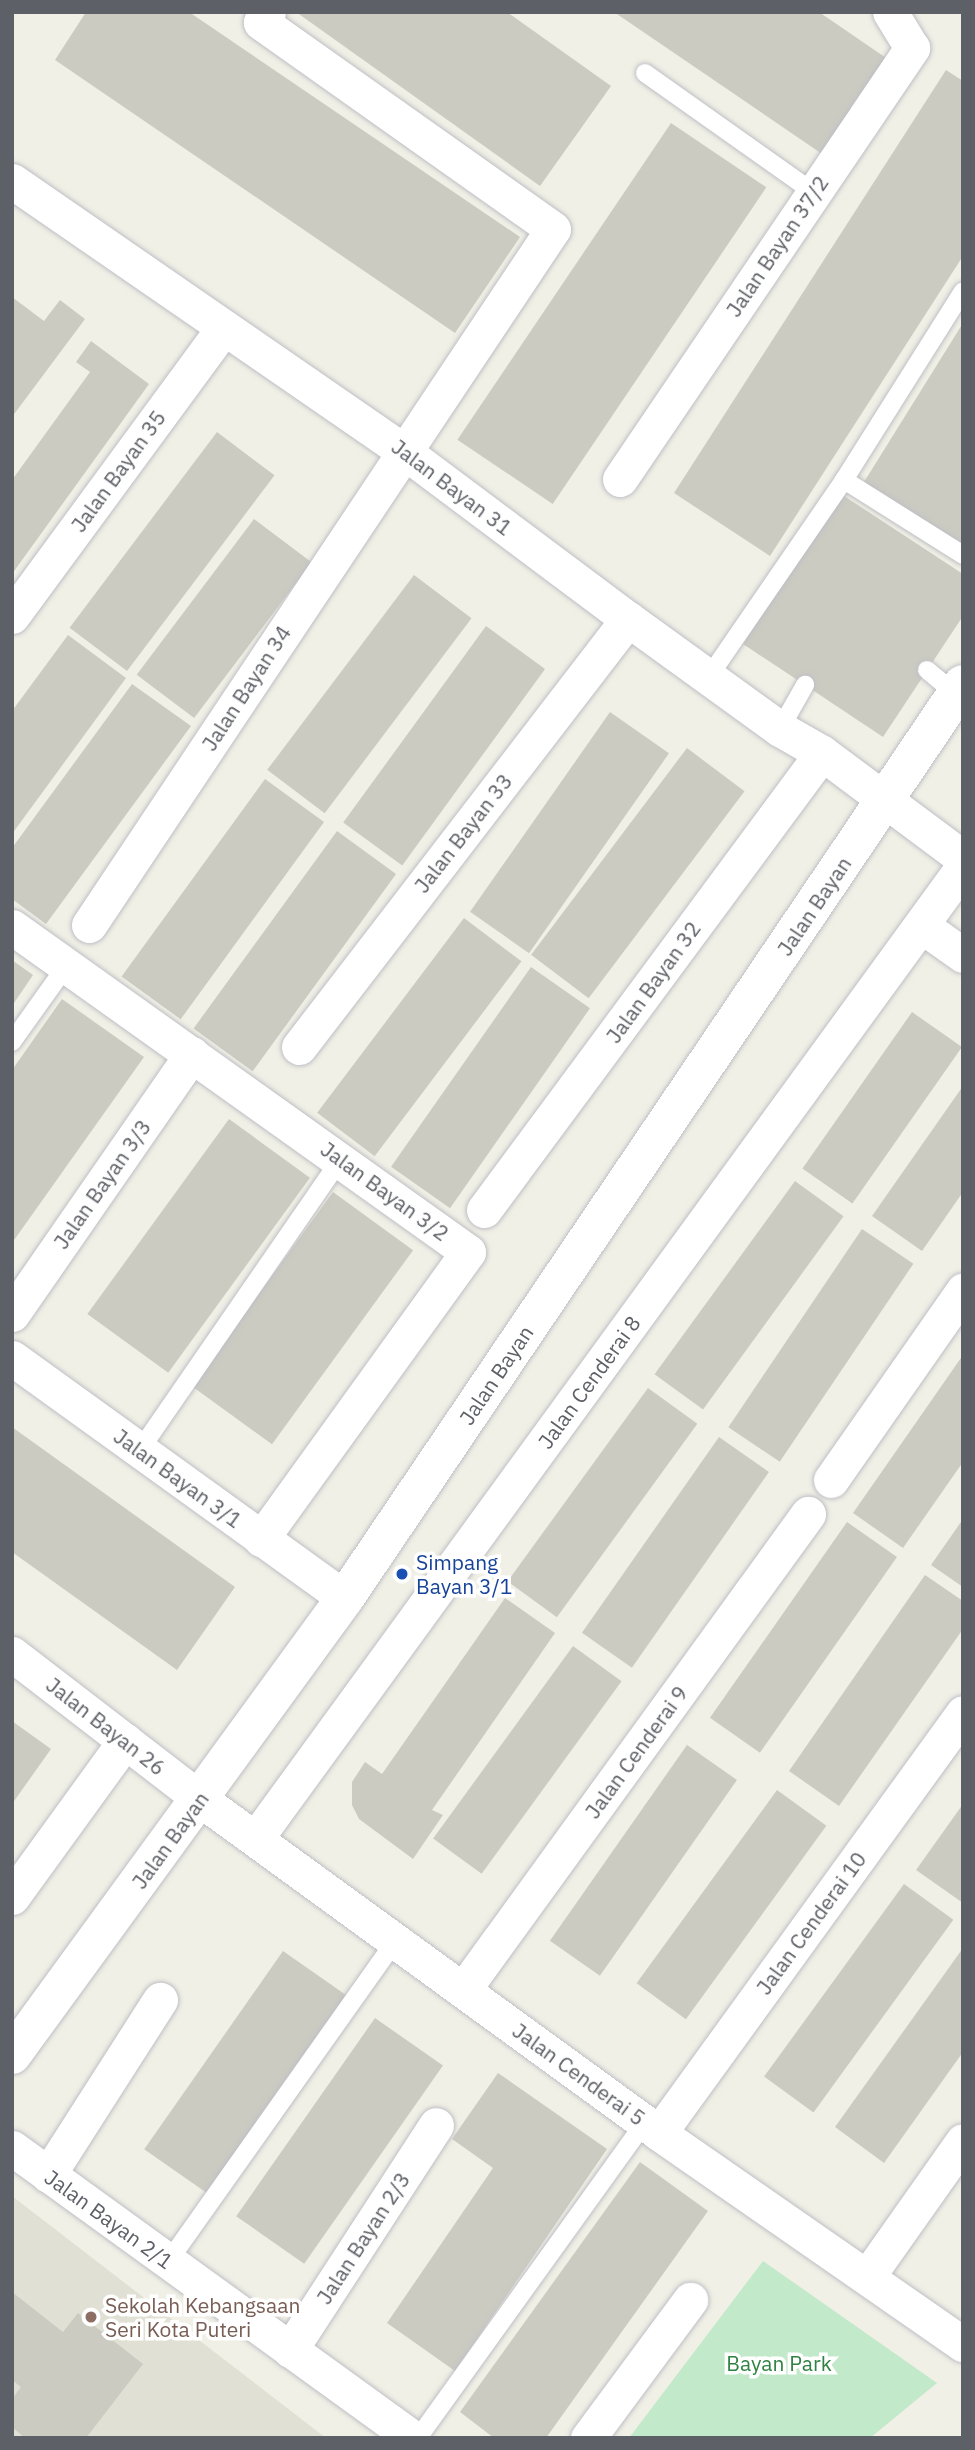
<!DOCTYPE html>
<html>
<head>
<meta charset="utf-8">
<style>
  body { margin:0 }
  #map { position:relative; width:975px; height:2450px; overflow:hidden; background:#f1f0e6; font-family:"IBM Plex Sans",sans-serif }
  div>[style] { position:absolute }
  .education>* { inset:0; background:#e1e0d4 }
  .green>* { inset:0; background:#c2e9c9 }
  .building>* { inset:0; background:#cccbc2; transform-origin:0 0 }
  .roads { filter:drop-shadow(0 0 2px #bebfc5) drop-shadow(0 0 2px #bebfc5) }
  .lane>* { height:18px; margin:-9px; padding:0 9px; transform-origin:9px; border-radius:9px; background:#fff }
  .street>* { height:35px; margin:-17.5px; padding:0 17.5px; transform-origin:17.5px; border-radius:17.5px; background:#fff }
  .secondary>* { height:38px; margin:-19px; padding:0 19px; transform-origin:19px; border-radius:19px; background:#fff }
  .dots>* { width:19px; height:19px; translate:-50% -50%; box-sizing:border-box; border:4px solid #fff; border-radius:50% }
  span { translate:-50% -50%; white-space:nowrap; text-align:center; line-height:1.15; -webkit-text-stroke:7px #fff; paint-order:stroke }
  .street-label { font-size:21px; color:#5e6067 }
  .transit-label { font-size:21px; color:#164399 }
  .left { translate:0 -50%; text-align:left }
  .education-label { font-size:21px; color:#785e54 }
  .park-label { font-size:21px; color:#308343 }
  .frame { position:absolute; inset:0; border:14px solid #5e6067; pointer-events:none }
</style>
</head>
<body>
<div id="map">
  <div class="education">
    <div style="clip-path:polygon(12px 2196px,326px 2438px,12px 2438px)"></div>
  </div>
  <div class="green">
    <div style="clip-path:polygon(763px 2261px,937px 2383px,870px 2438px,629px 2438px)"></div>
  </div>
  <div class="building">
    <div style="clip-path:polygon(86px 12px,189px 12px,520px 237px,455px 333px,55px 60px)"></div>
    <div style="clip-path:polygon(296px 12px,507px 12px,611px 86px,540px 186px)"></div>
    <div style="clip-path:polygon(614px 12px,819px 12px,892px 62px,828px 158px)"></div>
    <div style="clip-path:polygon(946px 70px,963px 81px,963px 256px,770px 556px,674px 493px)"></div>
    <div style="left:671px;top:123px;width:115px;height:382px;rotate:34deg"></div>
    <div style="clip-path:polygon(12px 297px,44px 321px,60px 300px,85px 319px,12px 417px)"></div>
    <div style="clip-path:polygon(963px 323px,963px 539px,961px 543px,864px 482px)"></div>
    <div style="clip-path:polygon(91px 341px,149px 384px,12px 574px,12px 480px,90px 372px,76px 362px)"></div>
    <div style="left:217px;top:432px;width:72px;height:245px;rotate:37deg"></div>
    <div style="clip-path:polygon(841px 494px,963px 574px,963px 616px,883px 737px,743px 644px)"></div>
    <div style="left:254px;top:519px;width:72px;height:195px;rotate:37deg"></div>
    <div style="left:414px;top:575px;width:72px;height:244px;rotate:37deg"></div>
    <div style="left:486px;top:626px;width:73px;height:243px;rotate:36deg"></div>
    <div style="clip-path:polygon(68px 635px,126px 678px,12px 834px,12px 711px)"></div>
    <div style="clip-path:polygon(132px 684px,191px 726px,46px 924px,12px 899px,12px 848px)"></div>
    <div style="left:610px;top:712px;width:72px;height:244px;rotate:35deg"></div>
    <div style="left:687px;top:748px;width:72px;height:259px;rotate:37deg"></div>
    <div style="left:265px;top:779px;width:73px;height:244px;rotate:36deg"></div>
    <div style="left:337px;top:831px;width:73px;height:244px;rotate:36deg"></div>
    <div style="left:464px;top:918px;width:72px;height:244px;rotate:37deg"></div>
    <div style="clip-path:polygon(12px 960px,33px 975px,12px 1006px)"></div>
    <div style="left:531px;top:967px;width:72px;height:244px;rotate:35deg"></div>
    <div style="clip-path:polygon(62px 999px,144px 1057px,12px 1243px,12px 1070px)"></div>
    <div style="left:912px;top:1012px;width:61px;height:191px;rotate:35deg"></div>
    <div style="clip-path:polygon(963px 1086px,963px 1192px,922px 1251px,872px 1216px)"></div>
    <div style="left:229px;top:1119px;width:100px;height:241px;rotate:36deg"></div>
    <div style="left:795px;top:1181px;width:60px;height:239px;rotate:36deg"></div>
    <div style="left:333px;top:1192px;width:99px;height:240px;rotate:36deg"></div>
    <div style="left:862px;top:1229px;width:62px;height:239px;rotate:34deg"></div>
    <div style="clip-path:polygon(963px 1355px,963px 1462px,903px 1548px,853px 1513px)"></div>
    <div style="left:648px;top:1388px;width:61px;height:239px;rotate:36deg"></div>
    <div style="clip-path:polygon(12px 1427px,235px 1587px,177px 1670px,12px 1552px)"></div>
    <div style="left:719px;top:1437px;width:61px;height:239px;rotate:35deg"></div>
    <div style="clip-path:polygon(963px 1519px,963px 1587px,931px 1565px)"></div>
    <div style="left:847px;top:1522px;width:61px;height:239px;rotate:35deg"></div>
    <div style="clip-path:polygon(925px 1575px,963px 1601px,963px 1629px,839px 1806px,789px 1771px)"></div>
    <div style="clip-path:polygon(505px 1598px,555px 1633px,432px 1810px,443px 1815px,413px 1859px,359px 1819px,352px 1805px,352px 1782px,365px 1762px,382px 1774px)"></div>
    <div style="left:573px;top:1646px;width:60px;height:238px;rotate:36deg"></div>
    <div style="clip-path:polygon(12px 1721px,51px 1749px,12px 1804px)"></div>
    <div style="left:687px;top:1745px;width:61px;height:239px;rotate:35deg"></div>
    <div style="left:777px;top:1790px;width:61px;height:239px;rotate:36deg"></div>
    <div style="clip-path:polygon(963px 1804px,963px 1903px,916px 1870px)"></div>
    <div style="left:904px;top:1884px;width:61px;height:238px;rotate:36deg"></div>
    <div style="clip-path:polygon(963px 1948px,963px 2052px,884px 2163px,835px 2127px)"></div>
    <div style="left:283px;top:1951px;width:83px;height:242px;rotate:35deg"></div>
    <div style="left:375px;top:2018px;width:83px;height:242px;rotate:35deg"></div>
    <div style="clip-path:polygon(498px 2073px,607px 2149px,455px 2371px,387px 2323px,493px 2168px,452px 2139px)"></div>
    <div style="clip-path:polygon(640px 2162px,708px 2211px,546px 2438px,494px 2438px,460px 2412px)"></div>
    <div style="clip-path:polygon(12px 2292px,63px 2332px,78px 2313px,143px 2364px,86px 2438px,25px 2438px,12px 2427px,12px 2399px,21px 2387px,12px 2380px)"></div>
  </div>
  <div class="roads">
    <div class="lane">
      <div style="left:645px;top:73px;width:206px;rotate:35.3deg"></div>
      <div style="left:844px;top:480px;width:141px;rotate:32.2deg"></div>
      <div style="left:927px;top:670px;width:38px;rotate:40deg"></div>
      <div style="left:708px;top:678px;width:240px;rotate:-55.5deg"></div>
      <div style="left:844px;top:480px;width:223px;rotate:-57.8deg"></div>
      <div style="left:780px;top:729px;width:51px;rotate:-60.4deg"></div>
      <div style="left:12px;top:1042px;width:95px;rotate:-54.5deg"></div>
      <div style="left:140px;top:1450px;width:354px;rotate:-55.4deg"></div>
      <div style="left:168px;top:2262px;width:395px;rotate:-54.7deg"></div>
      <div style="left:418px;top:2438px;width:389px;rotate:-54.3deg"></div>
    </div>
    <div class="street">
      <div style="left:12px;top:181px;width:474px;rotate:34.6deg"></div>
      <div style="left:402px;top:450px;width:282px;rotate:36.8deg"></div>
      <div style="left:628px;top:619px;width:188px;rotate:35.9deg"></div>
      <div style="left:780px;top:729px;width:48px;rotate:29.7deg"></div>
      <div style="left:822px;top:753px;width:176px;rotate:36.7deg"></div>
      <div style="left:620px;top:479px;width:521px;rotate:-55.88deg"></div>
      <div style="left:912px;top:48px;width:42px;rotate:-121.4deg"></div>
      <div style="left:12px;top:616px;width:358px;rotate:-53.7deg"></div>
      <div style="left:89px;top:925px;width:836px;rotate:-56.31deg"></div>
      <div style="left:553px;top:229px;width:358px;rotate:-144.7deg"></div>
      <div style="left:261px;top:22px;width:12px;rotate:-55deg"></div>
      <div style="left:922px;top:926px;width:50px;rotate:35.3deg"></div>
      <div style="left:12px;top:927px;width:560px;rotate:35.48deg"></div>
      <div style="left:468px;top:1252px;width:354px;rotate:125.8deg"></div>
      <div style="left:299px;top:1047px;width:540px;rotate:-52.45deg"></div>
      <div style="left:484px;top:1210px;width:568px;rotate:-53.51deg"></div>
      <div style="left:12px;top:1314px;width:316px;rotate:-55.3deg"></div>
      <div style="left:12px;top:1358px;width:410px;rotate:35.8deg"></div>
      <div style="left:831px;top:1480px;width:231px;rotate:-55.1deg"></div>
      <div style="left:12px;top:1654px;width:237px;rotate:37.6deg"></div>
      <div style="left:200px;top:1799px;width:568px;rotate:36.04deg"></div>
      <div style="left:659px;top:2133px;width:370px;rotate:34.8deg"></div>
      <div style="left:256px;top:1838px;width:1201px;rotate:-53.94deg"></div>
      <div style="left:12px;top:1897px;width:193px;rotate:-54.1deg"></div>
      <div style="left:463px;top:1990px;width:588px;rotate:-54.07deg"></div>
      <div style="left:659px;top:2133px;width:518px;rotate:-54.1deg"></div>
      <div style="left:12px;top:2148px;width:494px;rotate:35.9deg"></div>
      <div style="left:48px;top:2175px;width:208px;rotate:-57.4deg"></div>
      <div style="left:867px;top:2277px;width:166px;rotate:-54.8deg"></div>
      <div style="left:290px;top:2350px;width:268px;rotate:-57deg"></div>
      <div style="left:588px;top:2438px;width:172px;rotate:-53.5deg"></div>
    </div>
    <div class="secondary">
      <div style="left:12px;top:2055px;width:565px;rotate:-53.92deg"></div>
      <div style="left:345px;top:1598px;width:1103px;rotate:-55.94deg"></div>
    </div>
  </div>
  <div class="dots">
    <div style="left:402px;top:1574px;background:#1a4fb4"></div>
    <div style="left:91px;top:2317px;background:#8d6e63"></div>
  </div>
  <div class="street-label">
    <span style="left:777px;top:246px;rotate:-56deg">Jalan Bayan 37/2</span>
    <span style="left:118px;top:471px;rotate:-54deg">Jalan Bayan 35</span>
    <span style="left:452px;top:487px;rotate:37deg">Jalan Bayan 31</span>
    <span style="left:246px;top:688px;rotate:-57deg">Jalan Bayan 34</span>
    <span style="left:463px;top:833px;rotate:-52deg">Jalan Bayan 33</span>
    <span style="left:814px;top:906px;rotate:-56deg">Jalan Bayan</span>
    <span style="left:653px;top:982px;rotate:-54deg">Jalan Bayan 32</span>
    <span style="left:102px;top:1184px;rotate:-55deg">Jalan Bayan 3/3</span>
    <span style="left:385px;top:1191px;rotate:36deg">Jalan Bayan 3/2</span>
    <span style="left:496px;top:1375px;rotate:-56deg">Jalan Bayan</span>
    <span style="left:589px;top:1382px;rotate:-54deg">Jalan Cenderai 8</span>
    <span style="left:178px;top:1478px;rotate:36deg">Jalan Bayan 3/1</span>
    <span style="left:106px;top:1726px;rotate:38deg">Jalan Bayan 26</span>
    <span style="left:636px;top:1752px;rotate:-54deg">Jalan Cenderai 9</span>
    <span style="left:170px;top:1840px;rotate:-54deg">Jalan Bayan</span>
    <span style="left:811px;top:1923px;rotate:-54deg">Jalan Cenderai 10</span>
    <span style="left:579px;top:2074px;rotate:36deg">Jalan Cenderai 5</span>
    <span style="left:109px;top:2219px;rotate:36deg">Jalan Bayan 2/1</span>
    <span style="left:363px;top:2238px;rotate:-57deg">Jalan Bayan 2/3</span>
  </div>
  <div class="transit-label">
    <span class="left" style="left:416px;top:1574px">Simpang<br>Bayan 3/1</span>
  </div>
  <div class="education-label">
    <span class="left" style="left:105px;top:2317px">Sekolah Kebangsaan<br>Seri Kota Puteri</span>
  </div>
  <div class="park-label">
    <span style="left:779px;top:2363px">Bayan Park</span>
  </div>
  <div class="frame"></div>
</div>
</body>
</html>
